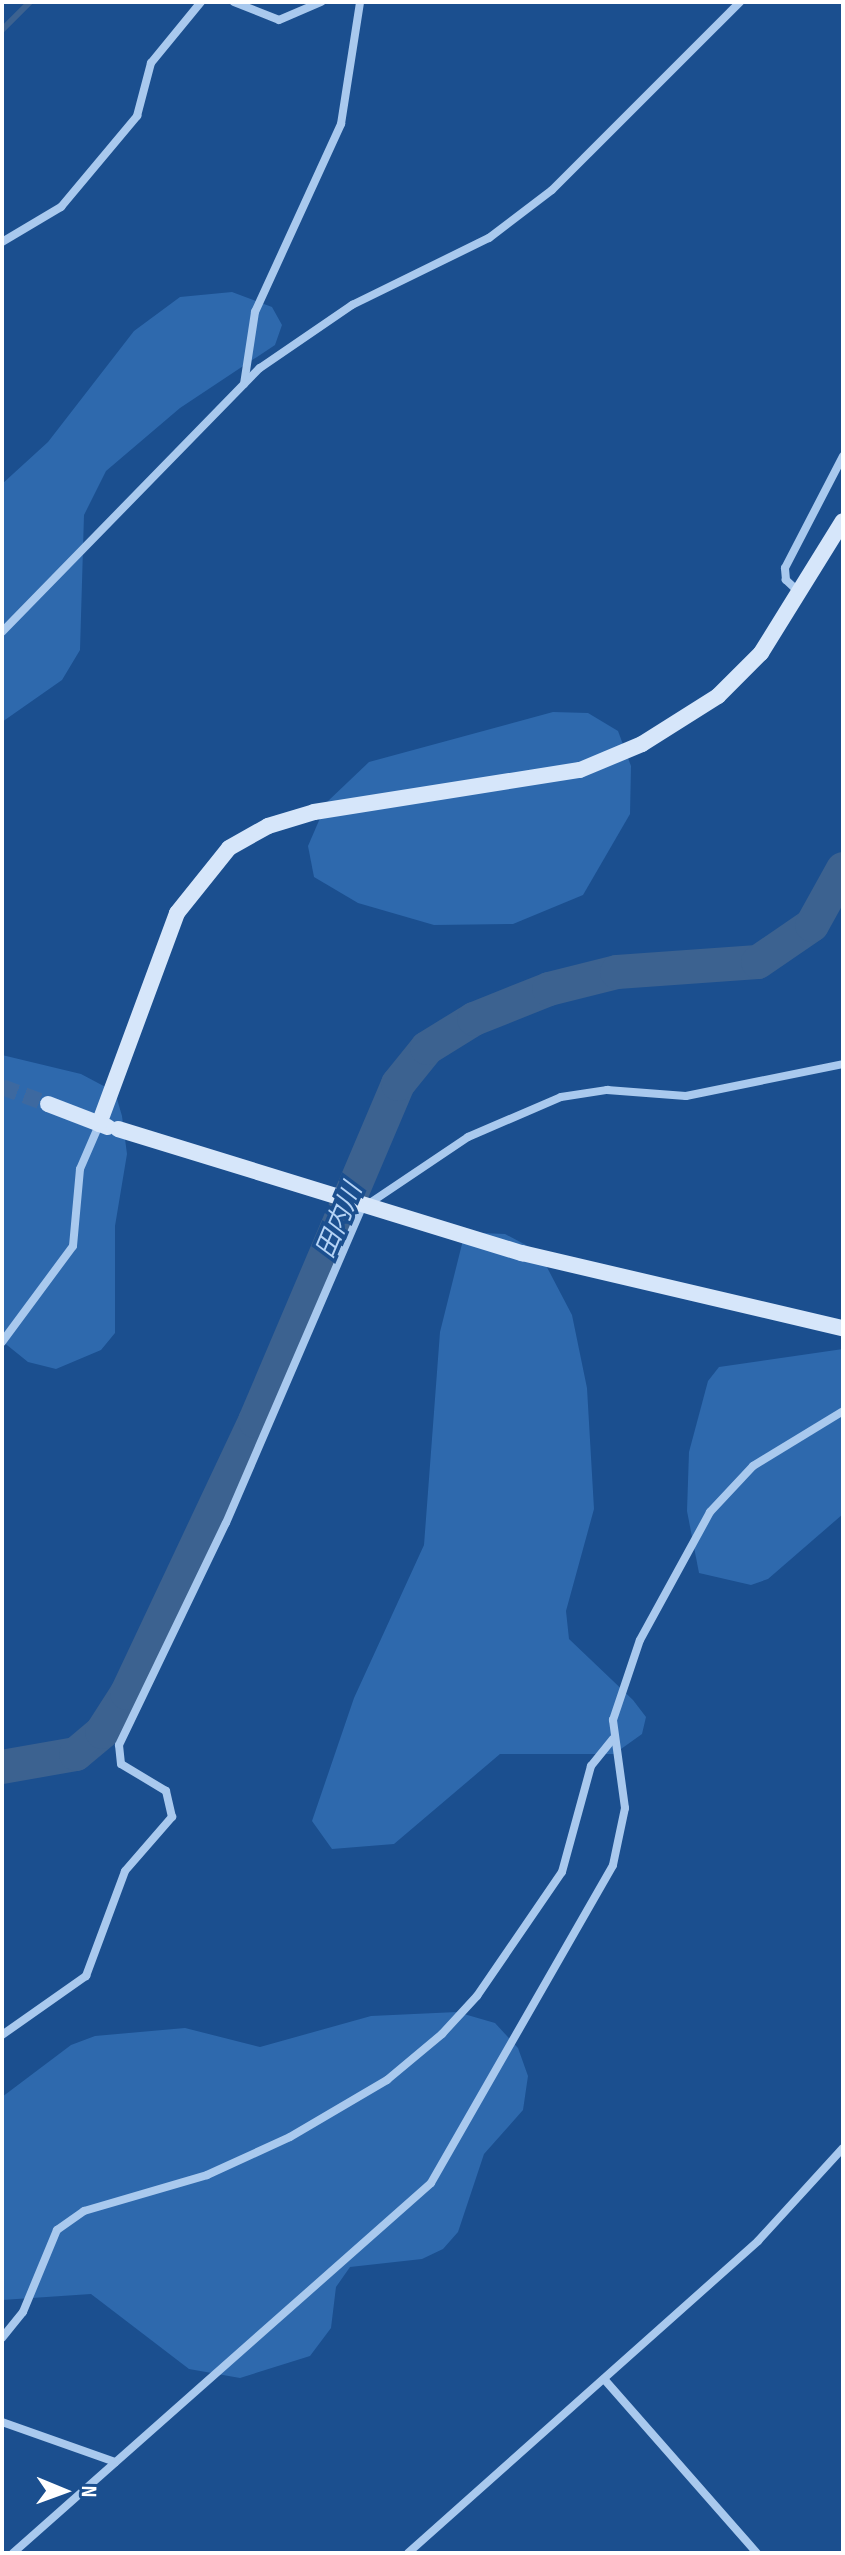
<!DOCTYPE html>
<html>
<head>
<meta charset="utf-8">
<style>
  body { margin:0 }
  #map { position:relative; width:845px; height:2555px; overflow:hidden; background:#1b4f8f; font-family:"Sofia Sans Condensed","Noto Sans JP",sans-serif }
  div>[style] { position:absolute }
  .green>* { inset:0; background:#2e69ad }
  .stream>* { height:6px; margin:-3px; padding:0 3px; transform-origin:3px; border-radius:3px; background:#3c6290 }
  .river>* { height:34px; margin:-17px; padding:0 17px; transform-origin:17px; border-radius:17px; background:#3c6290 }
  .secondary-tunnel>* { height:16px; margin-top:-8px; transform-origin:0; background:repeating-linear-gradient(90deg,#3d69a0 0 16px,transparent 0 24px) }
  .street>* { height:8px; margin:-4px; padding:0 4px; transform-origin:4px; border-radius:4px; background:#a9c9ee }
  .secondary>* { height:16px; margin:-8px; padding:0 8px; transform-origin:8px; border-radius:8px; background:#d6e6fa }
  .secondary-bridge>* { height:16px; margin:-8px; padding:0 8px; transform-origin:8px; border-radius:8px; background:#d6e6fa }
  span { translate:-50% -50%; white-space:nowrap; text-align:center; line-height:1.15; -webkit-text-stroke:7px #1b4f8f; paint-order:stroke }
  .water-label { font-size:26px; color:#b5d3f5; font-style:italic }
  .frame { position:absolute; inset:0; border:4px solid #fff; pointer-events:none }
  .north { position:absolute; left:24px; top:2451px; width:80px; height:80px; -webkit-text-stroke:6px #1b4f8f; paint-order:stroke; rotate:91deg; font-size:22px; font-weight:700; line-height:32px; text-align:center; color:#fff }
  .north::after { content:''; display:block; margin:auto; width:28px; height:36px; background:#fff; clip-path:polygon(50% 0,100% 100%,50% 72%,0 100%) }
</style>
</head>
<body>
<div id="map">
  <div class="green">
    <div style="clip-path:polygon(232px 292px,272px 307px,282px 325px,275px 345px,180px 408px,106px 471px,84px 515px,80px 650px,62px 680px,2px 722px,2px 484px,48px 442px,134px 331px,180px 297px)"></div>
    <div style="clip-path:polygon(553px 712px,588px 713px,618px 731px,631px 766px,630px 814px,583px 895px,513px 924px,434px 925px,358px 903px,314px 877px,308px 846px,327px 802px,369px 762px)"></div>
    <div style="clip-path:polygon(2px 1055px,81px 1074px,115px 1092px,122px 1116px,127px 1154px,115px 1226px,115px 1333px,101px 1350px,56px 1369px,28px 1362px,2px 1341px)"></div>
    <div style="clip-path:polygon(481px 1233px,505px 1234px,539px 1252px,572px 1315px,587px 1388px,594px 1509px,566px 1611px,569px 1639px,633px 1700px,646px 1717px,642px 1734px,614px 1754px,500px 1754px,394px 1844px,332px 1849px,312px 1821px,354px 1698px,424px 1545px,440px 1332px,463px 1240px)"></div>
    <div style="clip-path:polygon(843px 1349px,843px 1514px,768px 1579px,751px 1585px,699px 1573px,687px 1511px,689px 1452px,708px 1381px,719px 1367px)"></div>
    <div style="clip-path:polygon(457px 2012px,495px 2023px,518px 2048px,528px 2076px,523px 2110px,484px 2154px,458px 2232px,443px 2249px,422px 2259px,350px 2267px,336px 2287px,331px 2328px,310px 2356px,240px 2378px,189px 2369px,91px 2294px,2px 2300px,2px 2097px,71px 2045px,95px 2036px,185px 2028px,260px 2047px,371px 2016px)"></div>
  </div>
  <div class="stream">
    <div style="left:2px;top:30px;width:40px;rotate:-45deg"></div>
  </div>
  <div class="river">
    <div style="left:2px;top:1767px;width:75px;rotate:-10deg"></div>
    <div style="left:76px;top:1754px;width:34px;rotate:-40deg"></div>
    <div style="left:102px;top:1732px;width:46px;rotate:-57.3deg"></div>
    <div style="left:127px;top:1693px;width:301px;rotate:-64.8deg"></div>
    <div style="left:255px;top:1421px;width:366px;rotate:-67deg"></div>
    <div style="left:398px;top:1084px;width:46px;rotate:-51.1deg"></div>
    <div style="left:427px;top:1048px;width:55px;rotate:-31.7deg"></div>
    <div style="left:474px;top:1019px;width:81px;rotate:-21.8deg"></div>
    <div style="left:549px;top:989px;width:70px;rotate:-14deg"></div>
    <div style="left:617px;top:972px;width:141px;rotate:-4.1deg"></div>
    <div style="left:758px;top:962px;width:65px;rotate:-34.4deg"></div>
    <div style="left:812px;top:925px;width:64px;rotate:-61deg"></div>
  </div>
  <div class="secondary-tunnel">
    <div style="left:2px;top:1087px;width:49px;rotate:20.3deg"></div>
  </div>
  <div class="street">
    <div style="left:234px;top:2px;width:48px;rotate:21.8deg"></div>
    <div style="left:279px;top:20px;width:46px;rotate:-23.2deg"></div>
    <div style="left:2px;top:242px;width:69px;rotate:-30.7deg"></div>
    <div style="left:61px;top:207px;width:119px;rotate:-50.1deg"></div>
    <div style="left:137px;top:116px;width:55px;rotate:-75.2deg"></div>
    <div style="left:151px;top:63px;width:79px;rotate:-50.7deg"></div>
    <div style="left:244px;top:384px;width:73px;rotate:-81.3deg"></div>
    <div style="left:255px;top:312px;width:207px;rotate:-65.4deg"></div>
    <div style="left:341px;top:124px;width:123px;rotate:-81.1deg"></div>
    <div style="left:801px;top:594px;width:21px;rotate:-137deg"></div>
    <div style="left:786px;top:580px;width:12px;rotate:-95deg"></div>
    <div style="left:785px;top:568px;width:126px;rotate:-62.6deg"></div>
    <div style="left:2px;top:632px;width:369px;rotate:-45.7deg"></div>
    <div style="left:260px;top:368px;width:112px;rotate:-34.4deg"></div>
    <div style="left:352px;top:305px;width:153px;rotate:-26.1deg"></div>
    <div style="left:489px;top:238px;width:79px;rotate:-37.3deg"></div>
    <div style="left:552px;top:190px;width:266px;rotate:-45deg"></div>
    <div style="left:2px;top:1342px;width:119px;rotate:-53.5deg"></div>
    <div style="left:73px;top:1246px;width:77px;rotate:-84.8deg"></div>
    <div style="left:80px;top:1169px;width:48px;rotate:-66.6deg"></div>
    <div style="left:2px;top:2035px;width:103px;rotate:-35.1deg"></div>
    <div style="left:86px;top:1976px;width:112px;rotate:-69.6deg"></div>
    <div style="left:125px;top:1871px;width:72px;rotate:-49deg"></div>
    <div style="left:172px;top:1817px;width:27px;rotate:-103deg"></div>
    <div style="left:166px;top:1791px;width:52px;rotate:-149deg"></div>
    <div style="left:121px;top:1764px;width:19px;rotate:-96deg"></div>
    <div style="left:119px;top:1745px;width:246px;rotate:-64.3deg"></div>
    <div style="left:226px;top:1523px;width:342px;rotate:-66.7deg"></div>
    <div style="left:361px;top:1209px;width:129px;rotate:-33.9deg"></div>
    <div style="left:468px;top:1137px;width:101px;rotate:-23.3deg"></div>
    <div style="left:561px;top:1097px;width:47px;rotate:-8.7deg"></div>
    <div style="left:607px;top:1090px;width:79px;rotate:4.3deg"></div>
    <div style="left:686px;top:1096px;width:160px;rotate:-11.5deg"></div>
    <div style="left:2px;top:2338px;width:33px;rotate:-51deg"></div>
    <div style="left:23px;top:2312px;width:89px;rotate:-67.5deg"></div>
    <div style="left:57px;top:2230px;width:33px;rotate:-35deg"></div>
    <div style="left:84px;top:2211px;width:128px;rotate:-16.3deg"></div>
    <div style="left:207px;top:2175px;width:91px;rotate:-24.6deg"></div>
    <div style="left:290px;top:2137px;width:113px;rotate:-30.4deg"></div>
    <div style="left:387px;top:2080px;width:72px;rotate:-39.9deg"></div>
    <div style="left:442px;top:2034px;width:52px;rotate:-47.4deg"></div>
    <div style="left:477px;top:1996px;width:150px;rotate:-55.6deg"></div>
    <div style="left:562px;top:1872px;width:110px;rotate:-74.7deg"></div>
    <div style="left:591px;top:1766px;width:35px;rotate:-51deg"></div>
    <div style="left:604px;top:2379px;width:232px;rotate:48.7deg"></div>
    <div style="left:2px;top:2422px;width:120px;rotate:19.5deg"></div>
    <div style="left:13px;top:2553px;width:558px;rotate:-41.51deg"></div>
    <div style="left:431px;top:2183px;width:366px;rotate:-60.2deg"></div>
    <div style="left:613px;top:1865px;width:58px;rotate:-78.1deg"></div>
    <div style="left:625px;top:1808px;width:89px;rotate:-97.8deg"></div>
    <div style="left:613px;top:1720px;width:84px;rotate:-71.4deg"></div>
    <div style="left:640px;top:1640px;width:146px;rotate:-61.3deg"></div>
    <div style="left:710px;top:1512px;width:63px;rotate:-46.9deg"></div>
    <div style="left:753px;top:1466px;width:105px;rotate:-31.4deg"></div>
    <div style="left:408px;top:2553px;width:469px;rotate:-41.7deg"></div>
    <div style="left:758px;top:2241px;width:126px;rotate:-47.6deg"></div>
  </div>
  <div class="secondary">
    <div style="left:48px;top:1104px;width:64px;rotate:21deg"></div>
    <div style="left:99px;top:1124px;width:225px;rotate:-69.7deg"></div>
    <div style="left:177px;top:913px;width:83px;rotate:-51.3deg"></div>
    <div style="left:229px;top:848px;width:45px;rotate:-29.4deg"></div>
    <div style="left:268px;top:826px;width:48px;rotate:-16.9deg"></div>
    <div style="left:314px;top:812px;width:269px;rotate:-9deg"></div>
    <div style="left:580px;top:770px;width:67px;rotate:-22.8deg"></div>
    <div style="left:642px;top:744px;width:90px;rotate:-32.3deg"></div>
    <div style="left:718px;top:696px;width:61px;rotate:-45deg"></div>
    <div style="left:761px;top:653px;width:155px;rotate:-58.2deg"></div>
    <div style="left:522px;top:1253px;width:330px;rotate:13.2deg"></div>
  </div>
  <div class="secondary-bridge">
    <div style="left:118px;top:1129px;width:423px;rotate:17.1deg"></div>
  </div>
  <div class="water-label">
    <span style="left:340px;top:1221px;rotate:-67deg">田内川</span>
  </div>
  <div class="frame"></div>
  <div class="north">N</div>
</div>
</body>
</html>
